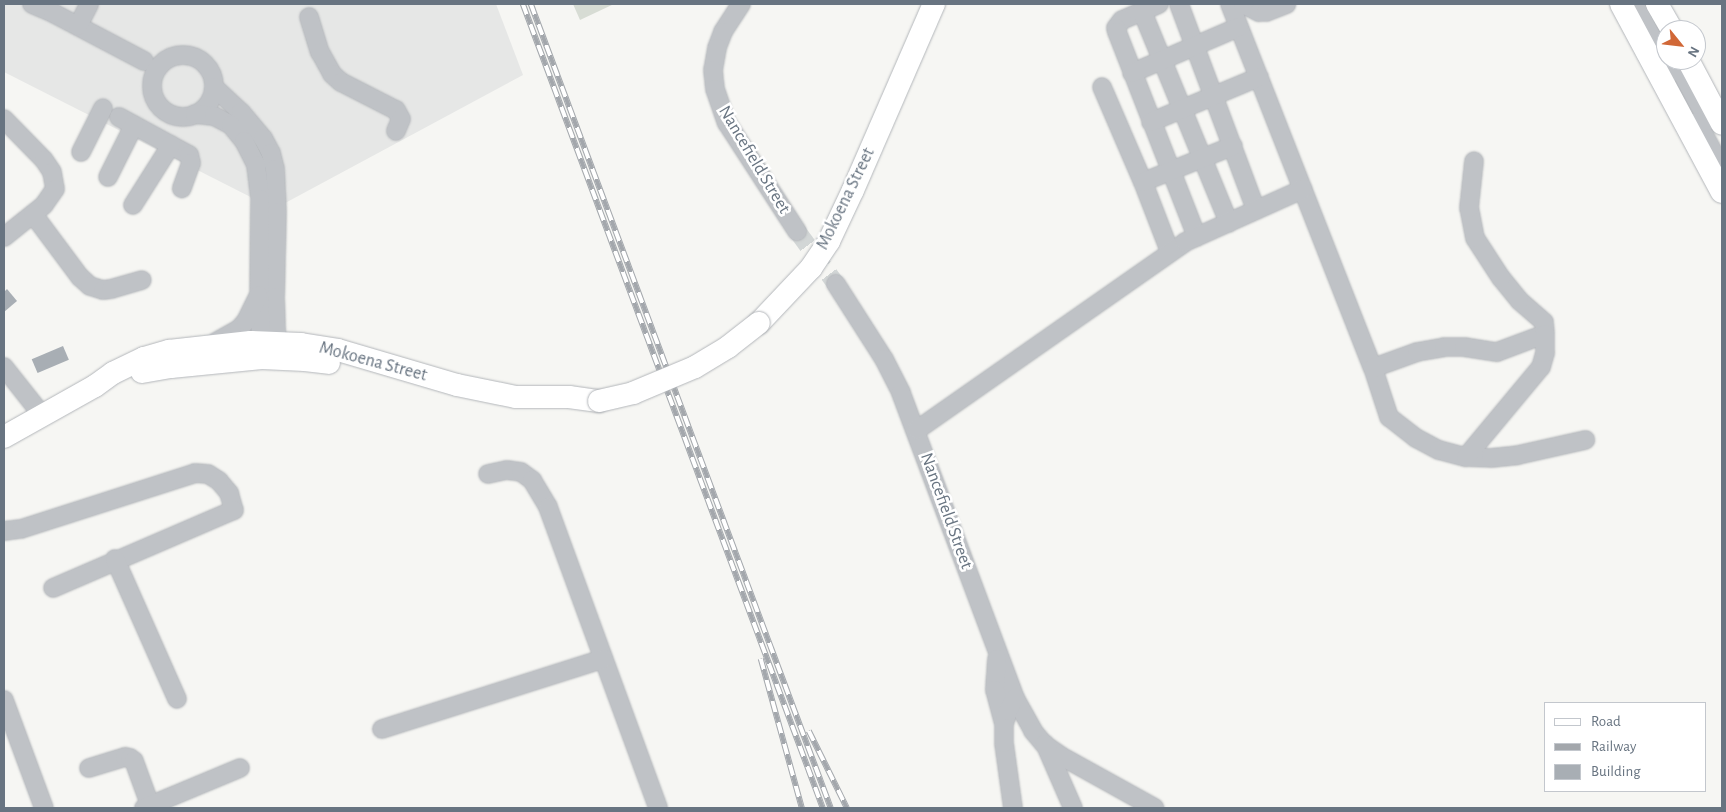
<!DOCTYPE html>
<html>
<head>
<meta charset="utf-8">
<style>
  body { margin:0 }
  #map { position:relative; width:1726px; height:812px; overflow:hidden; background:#f6f6f3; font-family:"Alegreya Sans",sans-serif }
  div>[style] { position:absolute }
  .built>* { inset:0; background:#e6e7e6 }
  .green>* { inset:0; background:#d7dcd4 }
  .building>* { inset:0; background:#a8aeb4; transform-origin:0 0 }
  .minor-tunnel>* { height:18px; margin-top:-9px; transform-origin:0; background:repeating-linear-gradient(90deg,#d2d6d6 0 18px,transparent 0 27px) }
  .roads { filter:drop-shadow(0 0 1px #b3b6ba) drop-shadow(0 0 1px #b3b6ba) }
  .minor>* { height:18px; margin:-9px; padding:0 9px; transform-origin:9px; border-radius:9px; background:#bfc2c6 }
  .minor>.ring { margin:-9px; padding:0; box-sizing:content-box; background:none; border:18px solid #bfc2c6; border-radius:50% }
  .major>* { height:22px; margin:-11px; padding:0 11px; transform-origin:11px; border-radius:11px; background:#fff }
  .rail>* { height:5.5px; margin-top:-2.75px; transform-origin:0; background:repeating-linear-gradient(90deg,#fff 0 11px,#a3a7ac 0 22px); box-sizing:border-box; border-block:1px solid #a3a7ac }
  .bridges { filter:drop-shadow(0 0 1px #b3b6ba) drop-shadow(0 0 1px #b3b6ba) }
  .major-bridge>* { height:22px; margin:-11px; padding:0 11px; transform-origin:11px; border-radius:11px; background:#fff }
  span { translate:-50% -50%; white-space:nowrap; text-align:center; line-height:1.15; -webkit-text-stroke:5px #fff; paint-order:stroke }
  .street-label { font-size:18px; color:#687481 }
  .frame { position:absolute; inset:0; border:5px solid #687481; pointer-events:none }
  .legend { position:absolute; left:1544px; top:702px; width:162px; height:90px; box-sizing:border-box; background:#fff; border:1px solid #c3c7cd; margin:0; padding:6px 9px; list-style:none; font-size:15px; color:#687481 }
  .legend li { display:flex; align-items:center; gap:10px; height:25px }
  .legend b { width:25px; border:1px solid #c3c7cd }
  .north { position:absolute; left:1656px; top:20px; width:50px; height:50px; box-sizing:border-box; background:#fff; border:1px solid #c3c7cd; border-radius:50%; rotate:119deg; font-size:14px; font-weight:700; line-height:20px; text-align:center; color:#687481 }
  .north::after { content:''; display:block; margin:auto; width:18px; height:22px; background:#d16837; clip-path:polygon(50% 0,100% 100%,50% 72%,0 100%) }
</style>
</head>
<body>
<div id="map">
  <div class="built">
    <div style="clip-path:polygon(4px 4px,496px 4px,523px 75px,274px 209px,4px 72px)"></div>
  </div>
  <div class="green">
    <div style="clip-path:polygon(573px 4px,614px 4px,580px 20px)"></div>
  </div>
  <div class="building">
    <div style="clip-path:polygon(7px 289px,17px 301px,4px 312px,4px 292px)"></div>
    <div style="left:63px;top:346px;width:15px;height:34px;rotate:67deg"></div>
  </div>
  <div class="minor-tunnel">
    <div style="left:797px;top:231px;width:66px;rotate:53.7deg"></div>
  </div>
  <div class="roads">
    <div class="minor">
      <div style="left:32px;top:4px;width:23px;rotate:23deg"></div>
      <div style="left:53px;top:13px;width:103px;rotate:27.8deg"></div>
      <div style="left:741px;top:4px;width:33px;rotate:123deg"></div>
      <div style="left:723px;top:32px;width:17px;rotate:111deg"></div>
      <div style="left:717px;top:48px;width:22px;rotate:100deg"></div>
      <div style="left:713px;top:70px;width:19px;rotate:84deg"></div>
      <div style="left:715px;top:89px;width:36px;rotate:71deg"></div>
      <div style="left:727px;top:123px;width:129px;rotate:57.1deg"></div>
      <div style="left:1159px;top:4px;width:40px;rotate:156.6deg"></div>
      <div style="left:1122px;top:20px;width:10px;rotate:127deg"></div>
      <div style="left:1116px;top:28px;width:4px;rotate:76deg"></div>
      <div style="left:1117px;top:32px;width:220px;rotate:68.7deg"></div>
      <div style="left:1179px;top:4px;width:220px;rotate:69.5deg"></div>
      <div style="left:1230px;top:4px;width:391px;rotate:68.6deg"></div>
      <div style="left:1373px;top:368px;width:52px;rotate:71.9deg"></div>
      <div style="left:1389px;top:417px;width:34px;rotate:38deg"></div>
      <div style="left:1416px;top:438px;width:26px;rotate:28deg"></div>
      <div style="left:1439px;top:450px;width:28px;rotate:15deg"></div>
      <div style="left:1466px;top:457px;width:25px;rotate:2deg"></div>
      <div style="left:1491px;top:458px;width:27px;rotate:-6deg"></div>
      <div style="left:1518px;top:455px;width:69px;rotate:-12.6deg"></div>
      <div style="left:1243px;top:4px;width:18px;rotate:27deg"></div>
      <div style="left:1259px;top:12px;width:7px"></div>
      <div style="left:1266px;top:12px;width:22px;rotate:-21deg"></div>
      <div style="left:1634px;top:4px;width:78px;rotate:61.8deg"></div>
      <div style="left:1142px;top:11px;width:229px;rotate:67.7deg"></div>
      <div style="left:309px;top:17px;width:37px;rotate:73deg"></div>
      <div style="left:320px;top:52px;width:25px;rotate:61deg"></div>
      <div style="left:332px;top:74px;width:12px;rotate:42deg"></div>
      <div style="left:341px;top:82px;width:62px;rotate:27deg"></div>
      <div style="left:396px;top:110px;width:10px;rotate:61deg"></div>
      <div style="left:401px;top:119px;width:13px;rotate:113deg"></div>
      <div style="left:78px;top:26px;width:25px;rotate:-63deg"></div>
      <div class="ring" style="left:152px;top:55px;width:44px;height:44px"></div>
      <div style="left:1675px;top:60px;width:69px;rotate:61.6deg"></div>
      <div style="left:1132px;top:73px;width:116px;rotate:-23.3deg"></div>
      <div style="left:214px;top:87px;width:37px;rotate:43deg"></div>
      <div style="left:241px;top:112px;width:34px;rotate:50deg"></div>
      <div style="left:263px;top:138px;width:17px;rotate:62deg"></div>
      <div style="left:271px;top:153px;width:16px;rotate:76deg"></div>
      <div style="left:275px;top:169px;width:43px;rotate:87.3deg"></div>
      <div style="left:277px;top:212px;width:85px;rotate:91.3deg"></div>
      <div style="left:275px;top:297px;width:57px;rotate:88deg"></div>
      <div style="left:1102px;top:87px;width:103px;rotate:66.7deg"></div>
      <div style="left:1143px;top:182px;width:75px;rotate:68.9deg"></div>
      <div style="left:195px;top:114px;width:19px;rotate:6deg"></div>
      <div style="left:214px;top:116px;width:19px;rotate:28deg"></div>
      <div style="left:231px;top:125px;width:21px;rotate:51deg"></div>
      <div style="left:244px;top:141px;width:27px;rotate:63deg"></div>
      <div style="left:256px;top:165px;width:34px;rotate:83deg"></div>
      <div style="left:260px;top:199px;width:96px;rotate:90.6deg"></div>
      <div style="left:259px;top:295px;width:60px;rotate:87.1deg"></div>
      <div style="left:119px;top:117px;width:80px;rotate:28.5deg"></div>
      <div style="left:189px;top:155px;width:8px;rotate:76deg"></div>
      <div style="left:191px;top:163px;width:27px;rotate:110deg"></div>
      <div style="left:4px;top:119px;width:57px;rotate:45.7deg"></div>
      <div style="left:44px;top:160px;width:14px;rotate:56deg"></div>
      <div style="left:52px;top:172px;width:17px;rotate:80deg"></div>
      <div style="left:55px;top:189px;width:19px;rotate:125deg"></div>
      <div style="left:44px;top:205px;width:51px;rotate:141.3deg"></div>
      <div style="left:1151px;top:122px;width:117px;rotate:-22.6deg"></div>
      <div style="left:1697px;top:122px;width:52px;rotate:61.5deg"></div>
      <div style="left:81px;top:152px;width:49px;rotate:-63.4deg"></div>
      <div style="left:108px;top:177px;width:58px;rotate:-63.4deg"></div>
      <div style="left:1143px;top:182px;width:97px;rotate:-21.8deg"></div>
      <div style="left:133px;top:205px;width:71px;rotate:-57.7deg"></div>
      <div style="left:33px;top:214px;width:79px;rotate:53.3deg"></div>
      <div style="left:80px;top:277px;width:13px;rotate:42deg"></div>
      <div style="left:90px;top:286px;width:14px;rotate:17deg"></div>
      <div style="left:103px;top:290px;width:8px;rotate:-7deg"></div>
      <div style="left:111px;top:289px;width:32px;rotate:-16deg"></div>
      <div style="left:836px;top:284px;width:89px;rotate:57.4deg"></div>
      <div style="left:884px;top:359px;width:38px;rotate:63deg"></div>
      <div style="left:901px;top:393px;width:326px;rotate:69.5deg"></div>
      <div style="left:1015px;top:698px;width:38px;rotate:61deg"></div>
      <div style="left:1033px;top:731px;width:17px;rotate:50deg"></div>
      <div style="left:1044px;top:744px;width:21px;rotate:35deg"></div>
      <div style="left:1061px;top:756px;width:107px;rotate:29deg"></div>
      <div style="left:212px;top:344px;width:31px;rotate:-29deg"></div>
      <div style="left:239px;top:329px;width:11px;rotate:-49deg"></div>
      <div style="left:246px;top:321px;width:28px;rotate:-64deg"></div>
      <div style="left:4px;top:367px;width:61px;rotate:51.6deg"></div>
      <div style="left:1373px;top:368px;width:47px;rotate:-20deg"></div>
      <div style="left:1417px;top:352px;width:27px;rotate:-10deg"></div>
      <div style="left:1444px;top:347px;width:20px"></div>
      <div style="left:1464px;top:347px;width:33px;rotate:9deg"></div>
      <div style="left:1497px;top:352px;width:51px;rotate:-20.6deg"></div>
      <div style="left:1545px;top:334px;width:12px;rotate:-95deg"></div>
      <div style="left:1544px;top:322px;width:33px;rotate:-139deg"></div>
      <div style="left:1519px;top:300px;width:28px;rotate:-129deg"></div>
      <div style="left:1501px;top:278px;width:48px;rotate:-123deg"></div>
      <div style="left:1475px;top:238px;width:31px;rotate:-101deg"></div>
      <div style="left:1469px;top:208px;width:47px;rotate:-83.9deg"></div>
      <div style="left:917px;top:430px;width:327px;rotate:-35deg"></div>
      <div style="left:1185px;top:242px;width:129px;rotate:-24.2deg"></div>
      <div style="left:1466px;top:457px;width:117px;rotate:-50.2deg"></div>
      <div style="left:1541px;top:367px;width:15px;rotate:-74deg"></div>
      <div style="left:1545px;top:353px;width:19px;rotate:-90deg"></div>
      <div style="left:488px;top:474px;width:19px;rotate:-12deg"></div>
      <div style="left:507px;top:470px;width:14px;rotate:8deg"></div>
      <div style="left:521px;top:472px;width:14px;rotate:36deg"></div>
      <div style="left:532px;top:480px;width:31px;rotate:59deg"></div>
      <div style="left:548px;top:507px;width:320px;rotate:69.9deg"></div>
      <div style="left:4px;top:531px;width:17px;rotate:-7deg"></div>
      <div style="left:21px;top:529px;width:183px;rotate:-17.8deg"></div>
      <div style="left:195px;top:473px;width:13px;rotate:4deg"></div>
      <div style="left:208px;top:474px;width:13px;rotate:32deg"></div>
      <div style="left:219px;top:481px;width:16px;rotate:50deg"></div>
      <div style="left:229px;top:493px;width:18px;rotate:74deg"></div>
      <div style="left:234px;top:510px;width:197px;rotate:156.7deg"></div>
      <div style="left:115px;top:559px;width:153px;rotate:66.1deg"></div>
      <div style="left:997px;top:659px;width:31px;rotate:94deg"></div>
      <div style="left:995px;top:690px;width:35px;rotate:75deg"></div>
      <div style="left:4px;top:700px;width:115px;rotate:69.7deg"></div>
      <div style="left:382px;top:729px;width:232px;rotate:-17.6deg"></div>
      <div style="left:1045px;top:744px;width:70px;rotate:66.4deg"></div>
      <div style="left:89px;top:768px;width:38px;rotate:-17deg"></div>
      <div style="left:125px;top:757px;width:5px;rotate:11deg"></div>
      <div style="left:130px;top:758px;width:5px;rotate:37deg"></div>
      <div style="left:134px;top:761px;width:47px;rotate:70deg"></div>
      <div style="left:144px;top:808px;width:104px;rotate:-22.6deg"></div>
      <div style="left:1013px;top:808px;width:66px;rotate:-97.9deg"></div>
      <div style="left:1004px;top:743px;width:19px;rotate:-90deg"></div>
      <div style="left:1004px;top:724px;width:14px;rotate:-73deg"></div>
      <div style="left:1008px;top:711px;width:15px;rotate:-62deg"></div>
    </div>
    <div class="major">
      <div style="left:1621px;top:4px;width:213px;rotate:61.8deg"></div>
      <div style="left:1657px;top:4px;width:30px;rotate:60deg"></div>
      <div style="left:1688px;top:60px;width:72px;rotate:62deg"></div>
      <div style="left:759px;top:323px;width:76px;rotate:-46.6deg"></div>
      <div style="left:811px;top:268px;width:32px;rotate:-56deg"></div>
      <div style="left:829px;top:241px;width:56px;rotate:-64.8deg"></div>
      <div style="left:853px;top:190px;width:203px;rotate:-66.5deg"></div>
      <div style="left:142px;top:372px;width:29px;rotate:-10deg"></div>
      <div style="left:171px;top:367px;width:91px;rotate:-5.6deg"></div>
      <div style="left:262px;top:358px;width:43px;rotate:2.7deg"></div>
      <div style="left:305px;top:360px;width:24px;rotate:7deg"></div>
      <div style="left:4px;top:437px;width:104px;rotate:-29.3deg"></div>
      <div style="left:95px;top:386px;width:22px;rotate:-36deg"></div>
      <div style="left:113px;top:373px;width:34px;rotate:-26deg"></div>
      <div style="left:144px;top:358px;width:26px;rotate:-16deg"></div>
      <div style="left:169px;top:351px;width:82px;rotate:-6.3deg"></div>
      <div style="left:251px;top:342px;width:50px;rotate:2.3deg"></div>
      <div style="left:301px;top:344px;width:37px;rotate:9deg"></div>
      <div style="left:338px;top:350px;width:124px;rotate:16.4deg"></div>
      <div style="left:457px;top:385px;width:60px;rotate:11.5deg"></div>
      <div style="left:516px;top:397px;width:53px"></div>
      <div style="left:569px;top:397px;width:30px;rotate:8deg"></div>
    </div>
  </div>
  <div class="rail">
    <div style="left:523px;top:4px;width:858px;rotate:69.54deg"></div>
    <div style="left:531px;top:4px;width:858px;rotate:69.54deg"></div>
    <div style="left:761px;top:659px;width:155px;rotate:74.6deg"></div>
    <div style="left:809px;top:731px;width:86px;rotate:63.7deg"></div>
  </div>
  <div class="bridges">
    <div class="major-bridge">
      <div style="left:599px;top:401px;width:35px;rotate:-13deg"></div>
      <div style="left:633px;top:393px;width:67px;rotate:-22.8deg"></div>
      <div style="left:695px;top:367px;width:39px;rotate:-31deg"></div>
      <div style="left:728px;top:347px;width:39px;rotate:-38deg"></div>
    </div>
  </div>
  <div class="street-label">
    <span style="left:754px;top:160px;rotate:59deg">Nancefield Street</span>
    <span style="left:846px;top:199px;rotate:-64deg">Mokoena Street</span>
    <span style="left:373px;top:362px;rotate:15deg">Mokoena Street</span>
    <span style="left:946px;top:511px;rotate:70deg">Nancefield Street</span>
  </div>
  <div class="frame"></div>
  <ul class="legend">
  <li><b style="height:6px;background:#fff"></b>Road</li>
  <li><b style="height:6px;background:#a3a7ac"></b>Railway</li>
  <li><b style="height:14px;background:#a8aeb4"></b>Building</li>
  </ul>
  <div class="north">N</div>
</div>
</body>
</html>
